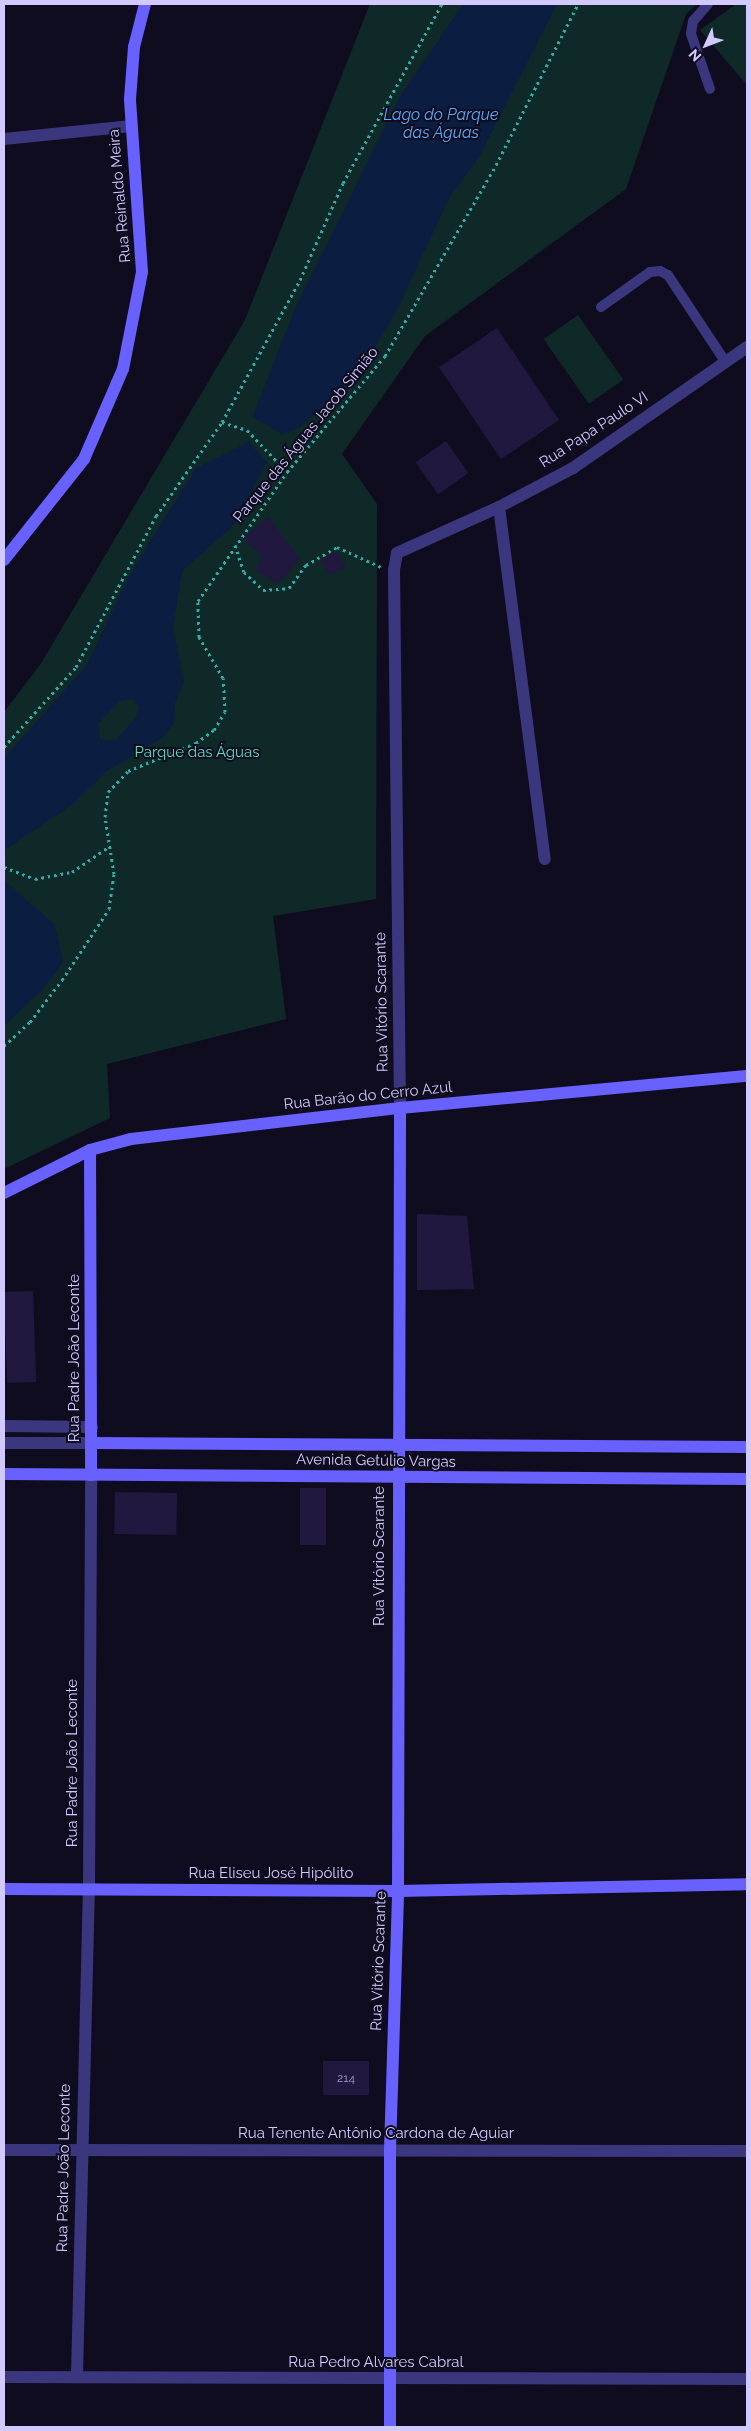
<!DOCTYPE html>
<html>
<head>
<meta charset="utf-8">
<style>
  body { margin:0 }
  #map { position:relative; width:751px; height:2431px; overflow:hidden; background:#100c1f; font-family:Raleway,sans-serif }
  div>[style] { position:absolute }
  .green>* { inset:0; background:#0f2929; transform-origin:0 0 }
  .water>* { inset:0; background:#0b1d40 }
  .building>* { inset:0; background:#211840; transform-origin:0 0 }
  .path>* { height:3px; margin-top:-1.5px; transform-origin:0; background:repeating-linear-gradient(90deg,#2db0ac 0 2.5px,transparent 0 6.5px) }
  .lane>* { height:10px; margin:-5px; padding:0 5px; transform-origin:5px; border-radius:5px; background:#3b377e }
  .street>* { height:12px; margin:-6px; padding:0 6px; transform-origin:6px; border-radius:6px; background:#3b377e }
  .secondary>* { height:12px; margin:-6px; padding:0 6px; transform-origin:6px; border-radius:6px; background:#6961ff }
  span { translate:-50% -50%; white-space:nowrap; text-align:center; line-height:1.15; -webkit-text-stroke:4px #100c1f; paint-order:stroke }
  .number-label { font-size:12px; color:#a69ecf }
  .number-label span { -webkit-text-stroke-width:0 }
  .street-label { font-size:15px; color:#d2caff }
  .park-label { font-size:15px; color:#56dfc0 }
  .water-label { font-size:16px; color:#58adff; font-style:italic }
  .frame { position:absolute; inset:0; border:5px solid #d2caff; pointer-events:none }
  .north { position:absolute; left:681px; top:20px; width:50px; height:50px; -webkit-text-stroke:4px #100c1f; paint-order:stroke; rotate:227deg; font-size:14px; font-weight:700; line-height:20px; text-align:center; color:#d2caff }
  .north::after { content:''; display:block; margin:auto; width:18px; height:22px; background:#d2caff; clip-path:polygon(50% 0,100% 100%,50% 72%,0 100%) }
</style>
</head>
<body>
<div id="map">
  <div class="green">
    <div style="clip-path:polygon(370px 4px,697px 4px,686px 14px,626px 189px,425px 336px,342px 454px,377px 504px,376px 899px,273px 916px,286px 1019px,107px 1064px,110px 1118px,4px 1169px,4px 712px,40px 665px,245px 320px)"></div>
    <div style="clip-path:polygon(736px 4px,747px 4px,747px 85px,700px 30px)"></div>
    <div style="left:578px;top:315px;width:79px;height:42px;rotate:55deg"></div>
  </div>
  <div class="water">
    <div style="clip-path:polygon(463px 4px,557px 4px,479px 157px,448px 200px,399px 306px,360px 373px,300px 427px,283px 435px,253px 416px,294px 311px,399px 98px)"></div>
    <div style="clip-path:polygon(evenodd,249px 442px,267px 463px,235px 524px,182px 571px,173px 628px,184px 683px,175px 703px,174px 723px,162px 738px,106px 772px,73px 804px,4px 850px,4px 758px,86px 666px,129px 576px,196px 468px,249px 442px,133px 699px,139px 707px,135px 719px,115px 741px,100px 739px,98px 724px,119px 701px,133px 699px)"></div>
    <div style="clip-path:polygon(4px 880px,55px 925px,63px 962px,41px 991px,4px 1026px)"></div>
  </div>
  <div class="building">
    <div style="left:497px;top:328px;width:111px;height:70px;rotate:56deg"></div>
    <div style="left:446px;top:441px;width:39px;height:37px;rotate:55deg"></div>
    <div style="clip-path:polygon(268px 517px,300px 559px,278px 583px,256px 571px,262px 557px,243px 538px)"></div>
    <div style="clip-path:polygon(336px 551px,346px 567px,328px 575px,321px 560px)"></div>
    <div style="clip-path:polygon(417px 1214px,467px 1216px,474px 1289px,417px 1290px)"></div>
    <div style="left:33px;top:1291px;width:91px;height:29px;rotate:88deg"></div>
    <div style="left:300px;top:1488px;width:26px;height:57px"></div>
    <div style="left:115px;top:1492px;width:62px;height:42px;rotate:1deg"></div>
    <div style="left:369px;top:2061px;width:34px;height:46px;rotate:90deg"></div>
  </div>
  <div class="path">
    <div style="left:222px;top:422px;width:26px;rotate:18deg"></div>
    <div style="left:247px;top:430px;width:58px;rotate:46.4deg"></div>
    <div style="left:235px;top:545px;width:28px;rotate:72deg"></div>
    <div style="left:244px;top:572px;width:26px;rotate:43deg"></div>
    <div style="left:263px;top:590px;width:26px;rotate:-4deg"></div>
    <div style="left:289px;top:588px;width:29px;rotate:-54deg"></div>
    <div style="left:306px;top:565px;width:36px;rotate:-30deg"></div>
    <div style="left:337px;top:547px;width:48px;rotate:24.4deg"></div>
    <div style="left:4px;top:747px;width:108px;rotate:-48deg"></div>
    <div style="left:76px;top:667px;width:171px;rotate:-62.1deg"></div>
    <div style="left:156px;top:516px;width:115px;rotate:-54.9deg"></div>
    <div style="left:222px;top:422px;width:162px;rotate:-61.2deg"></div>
    <div style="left:300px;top:280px;width:106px;rotate:-66.1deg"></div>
    <div style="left:343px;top:183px;width:205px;rotate:-61.1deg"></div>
    <div style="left:4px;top:867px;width:33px;rotate:21deg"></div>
    <div style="left:35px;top:879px;width:38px;rotate:-11deg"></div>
    <div style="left:72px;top:872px;width:42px;rotate:-34.4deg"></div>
    <div style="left:4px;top:1046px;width:35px;rotate:-43deg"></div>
    <div style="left:30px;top:1022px;width:53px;rotate:-52.7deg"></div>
    <div style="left:62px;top:980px;width:85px;rotate:-56.5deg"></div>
    <div style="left:109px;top:909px;width:35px;rotate:-82deg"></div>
    <div style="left:114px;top:874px;width:58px;rotate:-99deg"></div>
    <div style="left:105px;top:817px;width:25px;rotate:-83deg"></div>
    <div style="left:108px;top:792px;width:29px;rotate:-46deg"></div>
    <div style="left:128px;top:771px;width:74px;rotate:-22.4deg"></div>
    <div style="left:196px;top:743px;width:22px;rotate:-36deg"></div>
    <div style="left:214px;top:730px;width:21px;rotate:-59deg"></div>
    <div style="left:225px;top:712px;width:34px;rotate:-93deg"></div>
    <div style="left:223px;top:678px;width:48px;rotate:-120.3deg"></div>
    <div style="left:199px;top:637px;width:36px;rotate:-92deg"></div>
    <div style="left:198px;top:601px;width:157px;rotate:-55.4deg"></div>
    <div style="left:287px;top:472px;width:152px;rotate:-49.8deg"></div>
    <div style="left:385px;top:356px;width:221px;rotate:-59.8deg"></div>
    <div style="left:496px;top:165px;width:181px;rotate:-63deg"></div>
  </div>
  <div class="lane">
    <div style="left:708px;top:4px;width:23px;rotate:131deg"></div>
    <div style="left:693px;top:21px;width:13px;rotate:99deg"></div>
    <div style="left:691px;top:34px;width:58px;rotate:70.9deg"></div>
    <div style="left:601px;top:307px;width:60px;rotate:-35.5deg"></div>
    <div style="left:650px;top:272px;width:10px;rotate:-6deg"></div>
    <div style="left:660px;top:271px;width:9px;rotate:27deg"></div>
    <div style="left:668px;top:275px;width:103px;rotate:56.5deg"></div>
  </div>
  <div class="street">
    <div style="left:4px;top:139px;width:128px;rotate:-5.8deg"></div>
    <div style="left:499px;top:507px;width:355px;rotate:82.6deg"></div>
    <div style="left:400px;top:1108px;width:538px;rotate:-90.64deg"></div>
    <div style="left:394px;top:570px;width:17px;rotate:-80deg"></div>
    <div style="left:397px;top:553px;width:112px;rotate:-24.3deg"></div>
    <div style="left:499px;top:507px;width:84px;rotate:-27.8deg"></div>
    <div style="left:573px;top:468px;width:212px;rotate:-34.8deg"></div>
    <div style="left:4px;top:1426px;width:88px;rotate:0.7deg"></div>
    <div style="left:4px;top:1443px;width:88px"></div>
    <div style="left:4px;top:2150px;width:743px;rotate:0.08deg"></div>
    <div style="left:77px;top:2376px;width:486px;rotate:-88.6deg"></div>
    <div style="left:89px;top:1890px;width:415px;rotate:-89.7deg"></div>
    <div style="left:4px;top:2377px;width:743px;rotate:0.15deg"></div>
  </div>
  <div class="secondary">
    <div style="left:4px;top:560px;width:129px;rotate:-51.6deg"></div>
    <div style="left:84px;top:459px;width:98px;rotate:-66.6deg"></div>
    <div style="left:123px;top:369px;width:99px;rotate:-78.9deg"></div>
    <div style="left:142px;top:272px;width:173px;rotate:-94deg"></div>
    <div style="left:130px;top:99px;width:52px;rotate:-85.6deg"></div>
    <div style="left:134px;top:47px;width:44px;rotate:-75.7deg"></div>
    <div style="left:90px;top:1150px;width:325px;rotate:89.8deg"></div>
    <div style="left:4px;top:1193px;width:96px;rotate:-26.6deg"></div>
    <div style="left:90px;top:1150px;width:42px;rotate:-15deg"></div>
    <div style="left:131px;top:1139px;width:271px;rotate:-6.6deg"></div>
    <div style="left:400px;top:1108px;width:348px;rotate:-5.3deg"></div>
    <div style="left:92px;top:1443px;width:655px;rotate:0.35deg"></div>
    <div style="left:4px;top:1474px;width:743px;rotate:0.39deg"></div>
    <div style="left:4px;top:1889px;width:394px;rotate:0.3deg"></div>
    <div style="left:398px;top:1891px;width:349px;rotate:-1.1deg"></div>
    <div style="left:390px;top:2427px;width:277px;rotate:-90deg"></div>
    <div style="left:390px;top:2150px;width:259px;rotate:-88.2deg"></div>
    <div style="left:398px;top:1891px;width:783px;rotate:-89.85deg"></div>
  </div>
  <div class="number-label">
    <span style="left:346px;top:2079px">214</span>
  </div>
  <div class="street-label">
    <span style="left:120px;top:196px;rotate:-95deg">Rua Reinaldo Meira</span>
    <span style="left:594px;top:430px;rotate:-33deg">Rua Papa Paulo VI</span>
    <span style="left:306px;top:435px;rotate:-51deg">Parque das Águas Jacob Simião</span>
    <span style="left:382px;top:1002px;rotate:-91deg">Rua Vitório Scarante</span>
    <span style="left:368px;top:1096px;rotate:-6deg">Rua Barão do Cerro Azul</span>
    <span style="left:75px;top:1358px;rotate:-90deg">Rua Padre João Leconte</span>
    <span style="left:376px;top:1461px;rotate:1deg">Avenida Getúlio Vargas</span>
    <span style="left:380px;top:1556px;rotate:-90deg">Rua Vitório Scarante</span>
    <span style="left:73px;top:1763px;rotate:-90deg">Rua Padre João Leconte</span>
    <span style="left:271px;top:1874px">Rua Eliseu José Hipólito</span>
    <span style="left:379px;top:1961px;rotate:-88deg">Rua Vitório Scarante</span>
    <span style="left:376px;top:2134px">Rua Tenente Antônio Cardona de Aguiar</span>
    <span style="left:64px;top:2168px;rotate:-89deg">Rua Padre João Leconte</span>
    <span style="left:376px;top:2363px">Rua Pedro Alvares Cabral</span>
  </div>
  <div class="park-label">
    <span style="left:197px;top:753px">Parque das Águas</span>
  </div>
  <div class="water-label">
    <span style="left:441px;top:124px">Lago do Parque<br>das Águas</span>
  </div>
  <div class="frame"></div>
  <div class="north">N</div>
</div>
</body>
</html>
